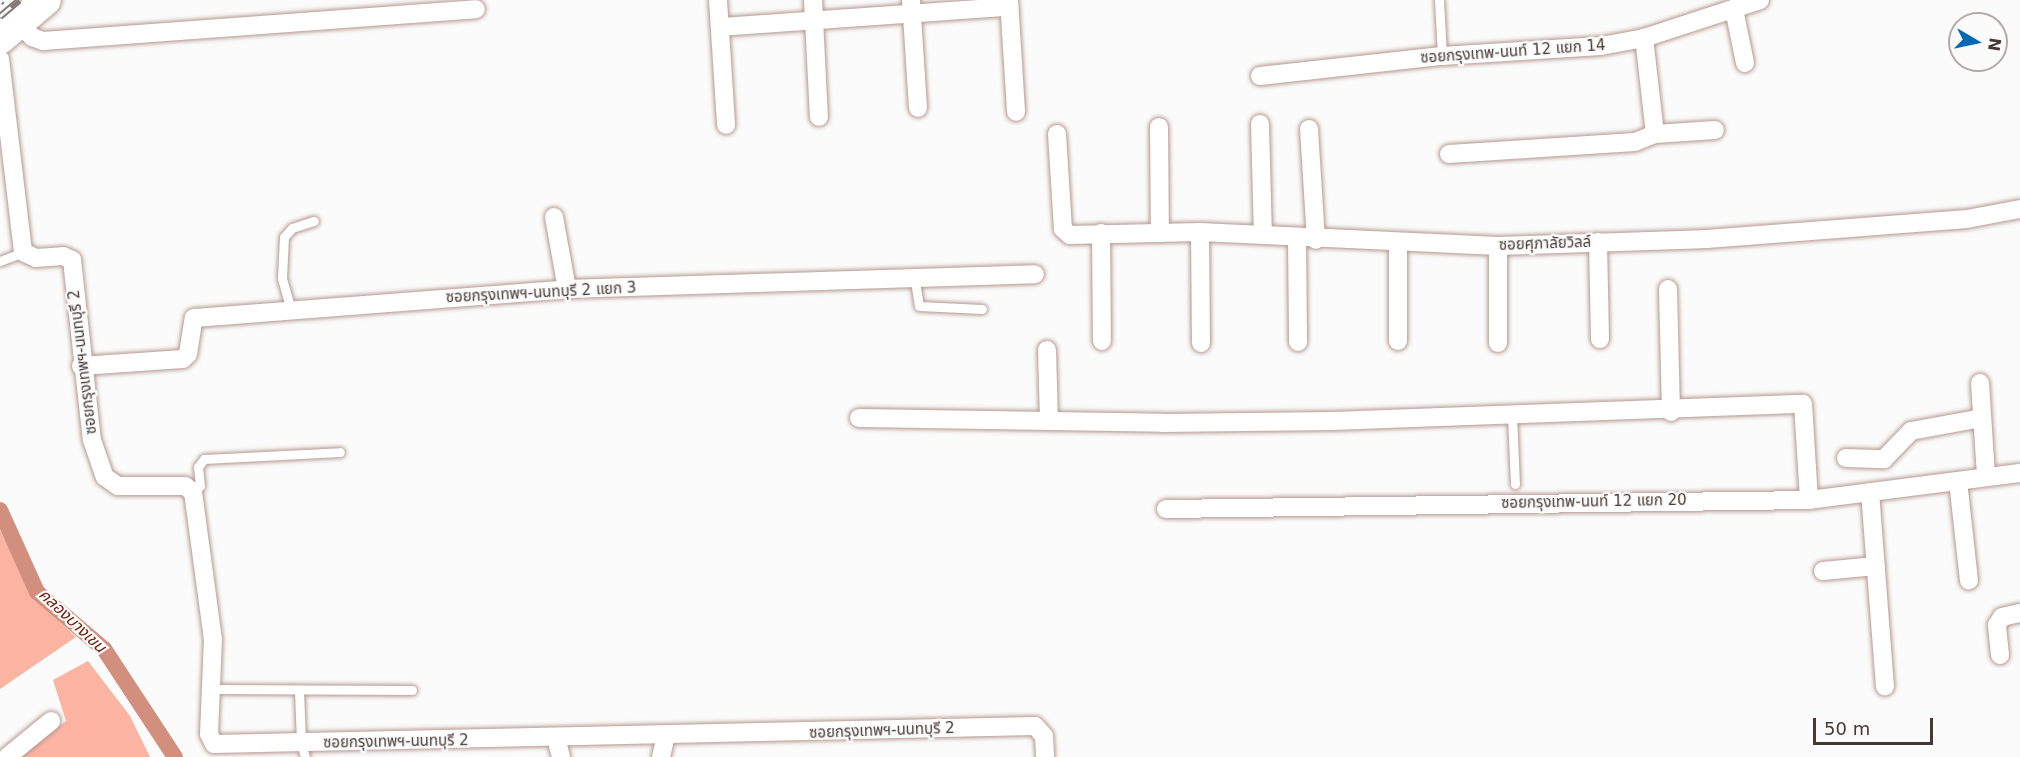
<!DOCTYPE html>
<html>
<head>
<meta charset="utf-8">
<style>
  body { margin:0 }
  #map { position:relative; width:2020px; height:757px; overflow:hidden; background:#fafbfa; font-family:"DejaVu Sans","Noto Sans Thai",sans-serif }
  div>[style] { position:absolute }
  .forest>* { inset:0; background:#fbb4a2 }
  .canal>* { height:16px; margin:-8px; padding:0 8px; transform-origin:8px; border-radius:8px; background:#d28f7e }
  .roads { filter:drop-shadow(0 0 2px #b6978f) drop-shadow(0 0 2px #b6978f) }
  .lane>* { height:9px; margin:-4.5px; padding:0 4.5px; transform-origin:4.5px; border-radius:4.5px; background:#fff }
  .street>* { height:18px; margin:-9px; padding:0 9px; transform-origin:9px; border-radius:9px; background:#fff }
  .primary>* { height:30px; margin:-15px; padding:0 15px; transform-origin:15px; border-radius:15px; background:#fff }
  .rail>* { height:7px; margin-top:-3.5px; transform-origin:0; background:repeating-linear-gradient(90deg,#fafbfa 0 14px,#817875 0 28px); box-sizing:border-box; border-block:2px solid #817875 }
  span { translate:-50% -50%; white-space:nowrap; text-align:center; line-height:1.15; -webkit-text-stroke:4.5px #fafbfa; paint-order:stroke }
  .street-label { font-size:15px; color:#463935 }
  .water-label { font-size:16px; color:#71210c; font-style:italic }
  .north { position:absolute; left:1948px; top:12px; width:60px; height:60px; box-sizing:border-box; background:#fafbfa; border:2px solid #b2adab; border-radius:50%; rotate:99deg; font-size:16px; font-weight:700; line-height:24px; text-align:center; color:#463935 }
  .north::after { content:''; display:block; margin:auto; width:21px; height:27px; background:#0469b5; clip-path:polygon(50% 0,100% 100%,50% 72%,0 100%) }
  .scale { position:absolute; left:1813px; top:718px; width:120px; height:27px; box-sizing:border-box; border:3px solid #463935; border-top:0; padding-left:8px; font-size:18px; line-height:21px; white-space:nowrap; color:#463935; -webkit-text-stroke:4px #fafbfa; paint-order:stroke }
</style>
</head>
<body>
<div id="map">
  <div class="forest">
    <div style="clip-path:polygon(0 530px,32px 596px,76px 637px,0 689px)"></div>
    <div style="clip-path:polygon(88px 661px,130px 716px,150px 757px,20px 757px,66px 721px,53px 680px)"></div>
  </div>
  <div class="canal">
    <div style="left:0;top:510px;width:90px;rotate:65.7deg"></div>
    <div style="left:37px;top:592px;width:88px;rotate:40.4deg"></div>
    <div style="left:104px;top:649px;width:129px;rotate:56.7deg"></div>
  </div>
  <div class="roads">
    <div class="lane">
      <div style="left:1439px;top:0;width:56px;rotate:86.9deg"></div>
      <div style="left:0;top:261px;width:25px;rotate:-21deg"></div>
      <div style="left:915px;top:281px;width:25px;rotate:81deg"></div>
      <div style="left:919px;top:306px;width:63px;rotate:2.7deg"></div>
      <div style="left:291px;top:310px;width:33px;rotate:-106deg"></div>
      <div style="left:282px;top:278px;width:41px;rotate:-87.2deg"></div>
      <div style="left:284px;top:237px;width:12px;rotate:-48deg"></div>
      <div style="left:292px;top:228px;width:23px;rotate:-18deg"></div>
      <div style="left:1512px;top:415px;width:69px;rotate:87.5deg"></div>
      <div style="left:200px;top:486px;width:19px;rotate:-96deg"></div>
      <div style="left:198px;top:467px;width:10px;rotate:-53deg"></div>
      <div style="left:204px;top:459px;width:136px;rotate:-2.9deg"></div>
      <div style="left:212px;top:689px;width:200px;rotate:0.3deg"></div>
      <div style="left:299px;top:690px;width:53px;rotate:87.8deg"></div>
      <div style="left:301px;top:743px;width:15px;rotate:74deg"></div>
    </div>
    <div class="street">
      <div style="left:718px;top:0;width:125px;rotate:86.3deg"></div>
      <div style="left:813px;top:0;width:117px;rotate:87.1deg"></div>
      <div style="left:911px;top:0;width:108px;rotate:86.3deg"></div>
      <div style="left:1009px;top:0;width:112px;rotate:86.4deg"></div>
      <div style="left:1734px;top:9px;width:55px;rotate:78.5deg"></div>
      <div style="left:20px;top:23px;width:18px;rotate:49deg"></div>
      <div style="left:32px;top:37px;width:12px;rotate:20deg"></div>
      <div style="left:43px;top:41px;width:434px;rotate:-4.2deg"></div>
      <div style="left:720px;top:27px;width:290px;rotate:-4deg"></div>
      <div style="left:0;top:59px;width:194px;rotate:83.2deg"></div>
      <div style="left:23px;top:252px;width:14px;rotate:25deg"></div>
      <div style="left:36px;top:258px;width:27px;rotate:-4deg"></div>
      <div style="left:63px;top:256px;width:10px;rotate:24deg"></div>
      <div style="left:72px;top:260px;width:181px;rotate:83.7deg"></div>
      <div style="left:92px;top:440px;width:39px;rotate:71deg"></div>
      <div style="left:105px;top:477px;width:16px;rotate:35deg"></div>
      <div style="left:118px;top:486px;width:67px"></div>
      <div style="left:185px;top:486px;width:10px;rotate:37deg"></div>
      <div style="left:193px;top:492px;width:148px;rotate:82.3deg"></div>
      <div style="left:213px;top:639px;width:95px;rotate:92.4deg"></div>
      <div style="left:209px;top:734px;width:11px;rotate:63deg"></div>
      <div style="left:214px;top:744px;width:821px;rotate:-1.26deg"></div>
      <div style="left:1035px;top:726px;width:13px;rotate:48deg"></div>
      <div style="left:1044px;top:736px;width:21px;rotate:87deg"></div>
      <div style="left:1260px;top:76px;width:183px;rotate:-6.3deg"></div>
      <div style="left:1442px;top:56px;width:159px;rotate:-3.6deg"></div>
      <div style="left:1601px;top:46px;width:44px;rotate:-10.5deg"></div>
      <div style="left:1644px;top:38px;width:122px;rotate:-18.1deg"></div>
      <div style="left:1260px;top:124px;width:111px;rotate:88.5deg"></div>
      <div style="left:1159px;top:127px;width:106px;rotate:89.5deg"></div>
      <div style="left:1309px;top:129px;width:111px;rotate:86.4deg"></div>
      <div style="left:1057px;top:134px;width:95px;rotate:86.4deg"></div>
      <div style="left:1063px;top:229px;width:9px;rotate:41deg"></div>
      <div style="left:1070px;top:235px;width:130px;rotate:-1.3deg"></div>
      <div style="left:1200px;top:232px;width:298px;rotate:2.7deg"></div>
      <div style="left:1498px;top:246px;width:209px;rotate:-1.9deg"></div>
      <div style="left:1707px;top:239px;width:261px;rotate:-4.4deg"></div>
      <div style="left:1967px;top:219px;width:54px;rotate:-10.7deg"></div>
      <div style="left:1655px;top:134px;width:60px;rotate:-3.8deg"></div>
      <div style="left:1449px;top:154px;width:186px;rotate:-3.7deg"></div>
      <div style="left:1635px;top:142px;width:22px;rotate:-22deg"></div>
      <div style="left:1655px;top:134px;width:97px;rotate:-96.5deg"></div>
      <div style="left:554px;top:217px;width:73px;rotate:79.8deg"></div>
      <div style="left:1200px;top:232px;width:111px;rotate:89.5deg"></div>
      <div style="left:1101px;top:233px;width:108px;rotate:89.5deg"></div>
      <div style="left:1297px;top:239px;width:103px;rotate:89.4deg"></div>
      <div style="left:1598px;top:242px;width:97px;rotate:88.8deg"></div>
      <div style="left:1498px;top:246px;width:97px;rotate:90deg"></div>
      <div style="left:1668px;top:289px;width:123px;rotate:88.6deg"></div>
      <div style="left:1398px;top:341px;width:99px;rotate:-90deg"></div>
      <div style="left:1047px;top:350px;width:71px;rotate:88.4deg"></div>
      <div style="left:81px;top:366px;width:102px;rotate:-3.9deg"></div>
      <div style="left:183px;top:359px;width:7px;rotate:-45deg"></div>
      <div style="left:188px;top:354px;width:36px;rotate:-81deg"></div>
      <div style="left:194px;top:318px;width:374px;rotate:-4.4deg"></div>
      <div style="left:567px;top:289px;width:468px;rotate:-1.8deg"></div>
      <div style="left:1980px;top:383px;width:94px;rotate:86.3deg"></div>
      <div style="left:859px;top:418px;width:304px;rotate:0.9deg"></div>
      <div style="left:1163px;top:423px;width:169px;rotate:-0.7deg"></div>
      <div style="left:1332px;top:421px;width:471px;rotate:-2.1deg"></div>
      <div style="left:1803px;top:404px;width:96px;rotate:86.4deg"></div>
      <div style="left:1846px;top:458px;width:38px;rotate:2deg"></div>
      <div style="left:1884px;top:459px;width:39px;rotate:-46deg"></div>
      <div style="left:1911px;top:431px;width:72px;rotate:-10.4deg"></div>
      <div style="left:1958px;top:481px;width:100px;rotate:83.7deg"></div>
      <div style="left:1870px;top:492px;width:195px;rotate:85.6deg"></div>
      <div style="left:1166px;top:509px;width:643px;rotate:-0.8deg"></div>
      <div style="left:1809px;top:500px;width:213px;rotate:-7.3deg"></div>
      <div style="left:1823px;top:571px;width:53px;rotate:-5.4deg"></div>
      <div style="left:2000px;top:655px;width:30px;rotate:-96deg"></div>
      <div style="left:1997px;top:625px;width:9px;rotate:-58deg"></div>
      <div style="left:2002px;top:617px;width:18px;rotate:-13deg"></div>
      <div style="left:556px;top:738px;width:20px;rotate:75deg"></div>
      <div style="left:7px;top:757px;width:57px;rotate:-39.3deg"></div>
      <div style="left:661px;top:757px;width:22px;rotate:-77deg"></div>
    </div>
    <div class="primary">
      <div style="left:0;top:39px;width:60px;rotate:-40.3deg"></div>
    </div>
  </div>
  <div class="rail">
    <div style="left:0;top:2px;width:3px;rotate:-45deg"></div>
    <div style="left:0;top:16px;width:25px;rotate:-40deg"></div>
  </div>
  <div class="street-label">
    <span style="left:1513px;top:52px;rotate:-4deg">ซอยกรุงเทพ-นนท์ 12 แยก 14</span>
    <span style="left:1545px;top:244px;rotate:-2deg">ซอยศุภาลัยวิลล์</span>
    <span style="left:541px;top:293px;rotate:-3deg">ซอยกรุงเทพฯ-นนทบุรี 2 แยก 3</span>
    <span style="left:83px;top:362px;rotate:-97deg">ซอยกรุงเทพฯ-นนทบุรี 2</span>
    <span style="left:1594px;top:502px;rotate:-1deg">ซอยกรุงเทพ-นนท์ 12 แยก 20</span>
    <span style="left:882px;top:731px;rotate:-2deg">ซอยกรุงเทพฯ-นนทบุรี 2</span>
    <span style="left:396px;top:742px;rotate:-1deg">ซอยกรุงเทพฯ-นนทบุรี 2</span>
  </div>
  <div class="water-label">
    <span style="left:72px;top:621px;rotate:43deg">คลองบางเขน</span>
  </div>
  <div class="north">N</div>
  <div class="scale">50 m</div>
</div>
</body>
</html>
